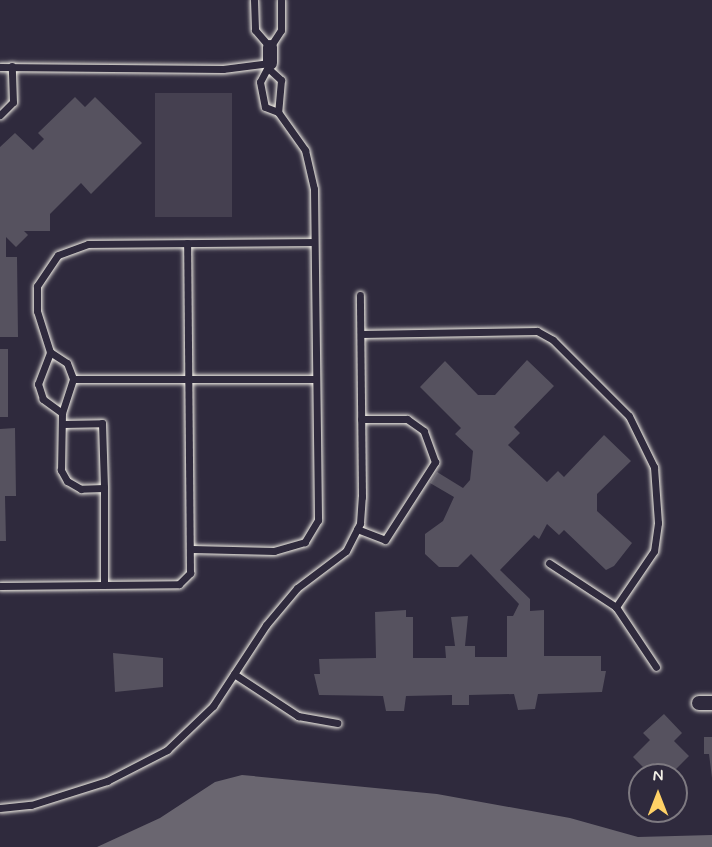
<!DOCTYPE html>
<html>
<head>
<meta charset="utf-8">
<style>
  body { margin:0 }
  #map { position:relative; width:712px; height:847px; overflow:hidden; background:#2f2a3d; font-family:Mynerve,sans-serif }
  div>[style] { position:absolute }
  .green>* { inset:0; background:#454050; transform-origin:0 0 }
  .water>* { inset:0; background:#6a6670 }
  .building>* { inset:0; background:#56525f; transform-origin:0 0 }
  .roads { filter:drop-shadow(0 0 2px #f4f1e8) drop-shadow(0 0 2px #f4f1e8) }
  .lane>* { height:7px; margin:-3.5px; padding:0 3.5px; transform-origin:3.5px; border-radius:3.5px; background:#2f2a3d }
  .street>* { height:14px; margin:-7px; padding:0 7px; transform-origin:7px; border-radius:7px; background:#2f2a3d }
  span { translate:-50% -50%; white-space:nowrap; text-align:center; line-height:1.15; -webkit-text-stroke:5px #2f2a3d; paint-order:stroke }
  .north { position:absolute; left:628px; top:763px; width:60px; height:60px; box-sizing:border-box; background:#2f2a3d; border:2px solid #7e7a81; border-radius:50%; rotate:0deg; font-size:16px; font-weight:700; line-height:24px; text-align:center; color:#f4f1e8 }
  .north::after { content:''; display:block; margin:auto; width:21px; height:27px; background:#ffd166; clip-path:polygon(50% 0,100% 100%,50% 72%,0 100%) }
</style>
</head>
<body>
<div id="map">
  <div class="green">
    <div style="left:155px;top:93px;width:77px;height:124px"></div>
  </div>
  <div class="water">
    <div style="clip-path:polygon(242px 775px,437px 794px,570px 818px,638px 837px,712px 835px,712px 847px,97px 847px,160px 818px,215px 782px)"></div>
  </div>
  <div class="building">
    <div style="clip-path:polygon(75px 97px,85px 107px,95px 97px,142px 143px,91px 194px,81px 183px,50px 214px,50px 231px,24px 231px,28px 235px,16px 247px,6px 237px,6px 257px,17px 257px,18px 337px,0 337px,0 147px,15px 133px,33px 150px,44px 139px,38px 133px)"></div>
    <div style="left:0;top:349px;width:8px;height:68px"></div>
    <div style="clip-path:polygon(527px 360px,554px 386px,514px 427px,520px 433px,508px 445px,547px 482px,558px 471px,564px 477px,604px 435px,631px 461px,597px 494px,597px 511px,632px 543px,614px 566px,606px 570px,564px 530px,559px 535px,547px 524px,539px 539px,534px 535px,500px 570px,530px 599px,530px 611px,544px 610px,544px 656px,601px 656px,601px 671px,606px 671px,602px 692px,538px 694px,535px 709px,518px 710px,514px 694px,469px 695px,469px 705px,452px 705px,452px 695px,406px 696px,404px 711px,386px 711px,383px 696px,319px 695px,314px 674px,320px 674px,319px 659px,376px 658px,375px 612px,406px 610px,406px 617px,413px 617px,413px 658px,446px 658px,445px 646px,455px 646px,451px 617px,468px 616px,465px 646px,475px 646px,475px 657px,507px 657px,507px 616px,513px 616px,519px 604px,471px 554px,458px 567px,439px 567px,425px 554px,425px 534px,443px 521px,454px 497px,430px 483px,437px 472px,463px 488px,470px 480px,473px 451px,455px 434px,461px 428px,420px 387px,445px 361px,478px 395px,495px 395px)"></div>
    <div style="clip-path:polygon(15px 428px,16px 496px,5px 496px,6px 541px,0 541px,0 429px)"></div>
    <div style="clip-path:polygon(113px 653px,163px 658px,163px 687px,115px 692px)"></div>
    <div style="clip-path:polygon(664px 714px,682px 733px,674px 741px,689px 756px,671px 774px,655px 763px,647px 771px,633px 757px,650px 740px,643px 733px)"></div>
    <div style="clip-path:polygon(704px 737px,712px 737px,712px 778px,709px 754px,704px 754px)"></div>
  </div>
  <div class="roads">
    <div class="lane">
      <div style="left:254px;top:0;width:30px;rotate:88deg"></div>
      <div style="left:255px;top:30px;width:23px;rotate:49deg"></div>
      <div style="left:270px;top:47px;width:20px;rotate:-57deg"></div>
      <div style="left:281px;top:30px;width:30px;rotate:-90deg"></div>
      <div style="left:0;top:67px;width:223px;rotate:0.5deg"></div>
      <div style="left:223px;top:69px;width:47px;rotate:-7.3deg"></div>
      <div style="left:270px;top:63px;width:21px;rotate:118deg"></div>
      <div style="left:260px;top:82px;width:25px;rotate:79deg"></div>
      <div style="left:265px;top:107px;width:14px;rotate:21deg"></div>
      <div style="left:278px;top:112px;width:47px;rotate:54.6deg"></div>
      <div style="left:305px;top:150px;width:40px;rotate:77deg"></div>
      <div style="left:314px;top:189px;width:331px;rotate:89.3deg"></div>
      <div style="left:318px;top:520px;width:26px;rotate:121deg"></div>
      <div style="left:305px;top:542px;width:32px;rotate:164deg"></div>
      <div style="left:274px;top:551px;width:82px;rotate:-178.6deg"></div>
      <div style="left:270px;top:70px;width:15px;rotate:42deg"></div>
      <div style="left:281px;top:80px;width:32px;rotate:95deg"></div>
      <div style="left:0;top:115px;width:18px;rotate:-45deg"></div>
      <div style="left:13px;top:102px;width:36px;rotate:-92deg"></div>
      <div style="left:361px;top:334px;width:176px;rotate:-1deg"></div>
      <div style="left:537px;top:331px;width:18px;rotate:29deg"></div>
      <div style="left:553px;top:340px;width:107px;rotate:45deg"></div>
      <div style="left:629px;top:416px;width:57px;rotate:63.9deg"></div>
      <div style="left:654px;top:467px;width:56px;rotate:85.9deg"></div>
      <div style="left:658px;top:523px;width:28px;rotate:98deg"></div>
      <div style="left:654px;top:551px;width:68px;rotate:124.2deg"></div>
      <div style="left:616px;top:607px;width:72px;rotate:56.3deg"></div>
      <div style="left:50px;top:352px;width:20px;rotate:33deg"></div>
      <div style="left:67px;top:363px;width:17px;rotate:69deg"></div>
      <div style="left:62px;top:413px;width:36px;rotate:-72deg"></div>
      <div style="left:73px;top:379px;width:242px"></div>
      <div style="left:63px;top:424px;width:39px;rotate:-1deg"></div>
      <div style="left:102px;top:423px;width:65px;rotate:88.2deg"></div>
      <div style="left:104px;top:488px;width:23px;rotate:178deg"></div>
      <div style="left:81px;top:489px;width:16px;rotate:-150deg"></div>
      <div style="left:67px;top:481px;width:13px;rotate:-119deg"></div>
      <div style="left:61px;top:470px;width:57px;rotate:-89deg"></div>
      <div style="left:62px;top:413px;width:24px;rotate:-144deg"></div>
      <div style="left:43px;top:399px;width:16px;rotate:-108deg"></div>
      <div style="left:38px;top:384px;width:34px;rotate:-69deg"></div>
      <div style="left:50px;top:352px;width:43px;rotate:-107.6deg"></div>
      <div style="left:37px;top:311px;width:25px;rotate:-90deg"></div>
      <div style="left:37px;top:286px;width:37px;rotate:-56deg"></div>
      <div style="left:58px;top:255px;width:32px;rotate:-20deg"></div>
      <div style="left:88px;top:244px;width:226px;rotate:-0.5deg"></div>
      <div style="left:104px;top:488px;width:96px;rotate:90deg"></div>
      <div style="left:357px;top:529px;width:30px;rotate:21deg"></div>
      <div style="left:385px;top:540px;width:93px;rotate:-57.3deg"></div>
      <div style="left:435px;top:462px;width:33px;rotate:-110deg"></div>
      <div style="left:424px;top:431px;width:21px;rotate:-145deg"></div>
      <div style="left:407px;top:419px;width:46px;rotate:180deg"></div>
      <div style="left:549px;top:563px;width:80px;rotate:33.3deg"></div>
      <div style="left:0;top:586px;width:179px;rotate:-0.6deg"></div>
      <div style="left:179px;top:584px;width:16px;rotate:-45deg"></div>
      <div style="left:190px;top:573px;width:330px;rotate:-90.5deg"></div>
      <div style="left:234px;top:674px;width:77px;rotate:33.3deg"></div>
      <div style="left:298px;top:716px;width:40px;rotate:10deg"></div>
      <div style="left:0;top:808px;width:31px;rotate:-6deg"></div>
      <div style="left:31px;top:805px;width:80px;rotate:-17.5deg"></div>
      <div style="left:107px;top:781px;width:68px;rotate:-27.3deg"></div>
      <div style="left:167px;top:750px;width:64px;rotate:-43.7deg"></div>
      <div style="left:213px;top:706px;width:97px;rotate:-56.8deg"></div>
      <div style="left:266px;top:625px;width:48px;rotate:-50deg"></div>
      <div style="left:297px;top:588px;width:61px;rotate:-37.1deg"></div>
      <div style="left:346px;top:551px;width:31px;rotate:-63deg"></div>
      <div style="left:360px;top:523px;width:26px;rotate:-86deg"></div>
      <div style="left:362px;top:497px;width:202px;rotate:-90.6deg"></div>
    </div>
    <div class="street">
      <div style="left:270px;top:47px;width:16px;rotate:90deg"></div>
      <div style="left:699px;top:703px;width:13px"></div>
    </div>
  </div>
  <div class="north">N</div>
</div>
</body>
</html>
